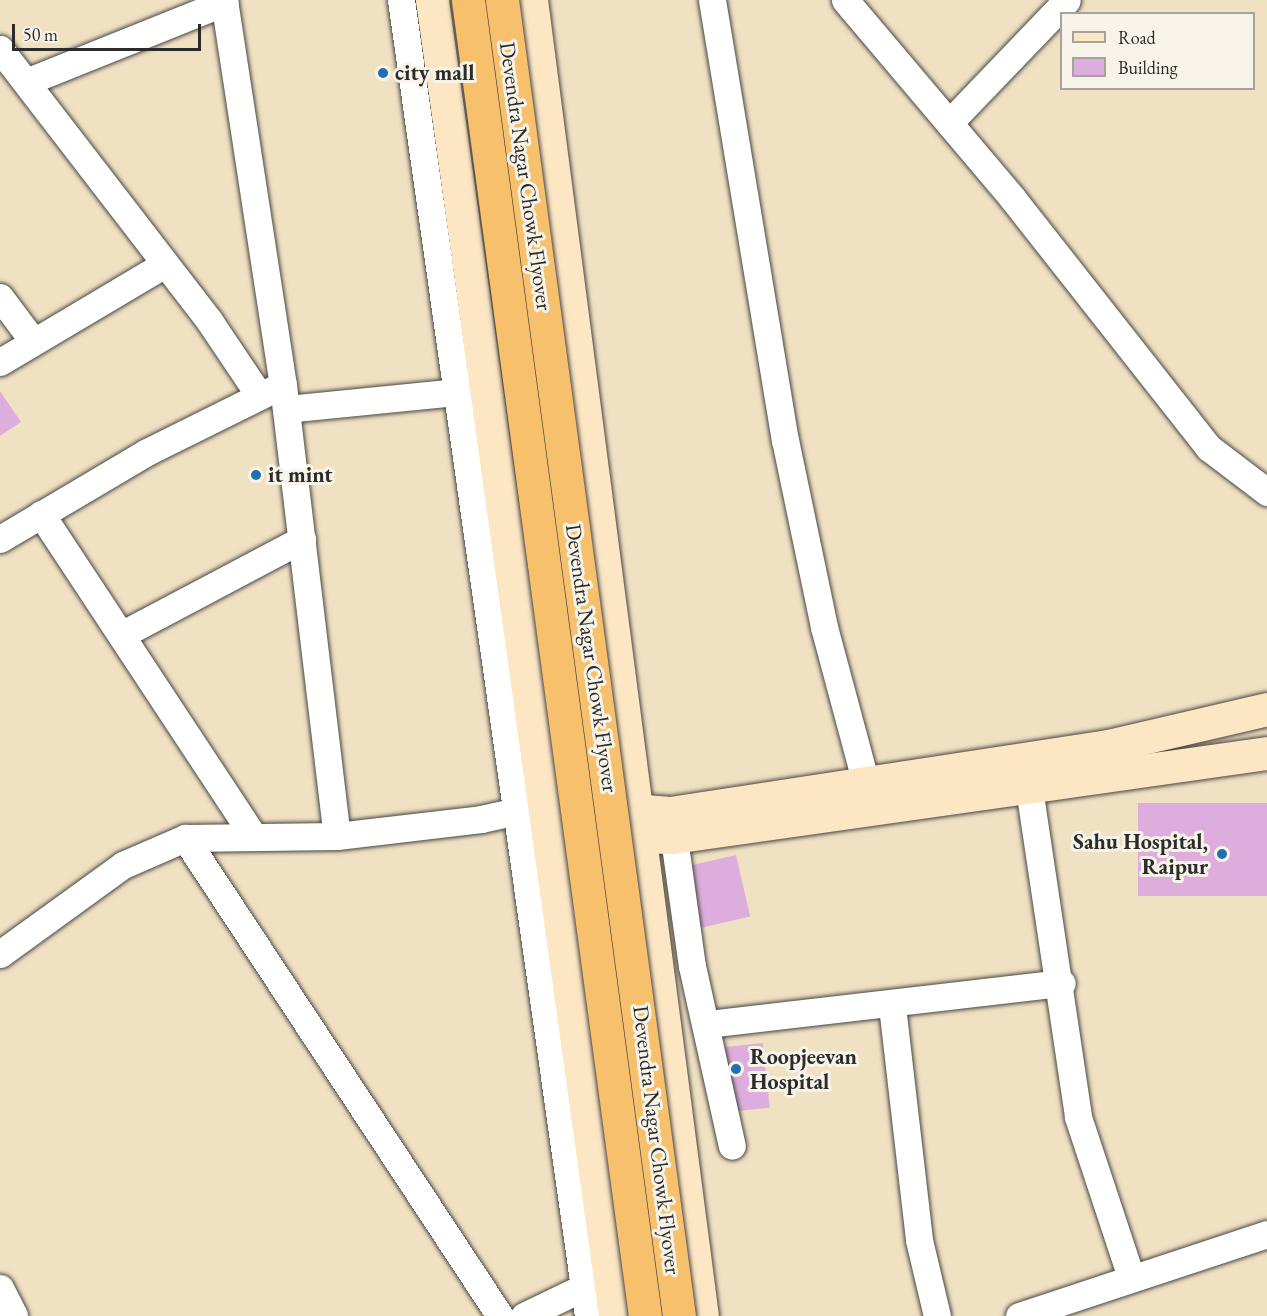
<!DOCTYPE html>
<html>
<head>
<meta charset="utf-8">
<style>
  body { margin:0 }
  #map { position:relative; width:1267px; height:1316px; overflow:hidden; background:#f0e1c3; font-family:"EB Garamond",serif }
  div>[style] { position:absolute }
  .building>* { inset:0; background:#ddaedd; transform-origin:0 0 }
  .roads { filter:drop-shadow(0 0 2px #494642) drop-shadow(0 0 2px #494642) }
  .street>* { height:27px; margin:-13.5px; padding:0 13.5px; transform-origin:13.5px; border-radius:13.5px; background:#fff }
  .secondary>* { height:33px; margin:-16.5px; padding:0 16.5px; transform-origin:16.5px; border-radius:16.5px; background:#fce6c4 }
  .bridges { filter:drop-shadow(0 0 2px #494642) drop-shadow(0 0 2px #494642) }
  .highway-bridge>* { height:33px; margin:-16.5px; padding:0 16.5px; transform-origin:16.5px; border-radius:16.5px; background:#f7c06c }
  .dots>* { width:16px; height:16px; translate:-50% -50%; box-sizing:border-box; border:3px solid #f7f3e8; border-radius:50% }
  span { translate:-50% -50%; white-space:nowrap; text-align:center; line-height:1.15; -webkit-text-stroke:6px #f7f3e8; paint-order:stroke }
  .poi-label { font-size:22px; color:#2b2b2b; font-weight:700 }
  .left { translate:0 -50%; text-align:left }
  .right { translate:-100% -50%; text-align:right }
  .street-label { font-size:22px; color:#2b2b2b }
  .legend { position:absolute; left:1060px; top:12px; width:195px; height:78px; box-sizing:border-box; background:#f7f3e8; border:2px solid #a5a39c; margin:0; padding:8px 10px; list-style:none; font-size:18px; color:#2b2b2b }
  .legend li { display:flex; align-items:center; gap:12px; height:30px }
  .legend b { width:30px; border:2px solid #a5a39c }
  .scale { position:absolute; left:12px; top:24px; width:189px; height:27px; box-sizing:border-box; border:3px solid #2b2b2b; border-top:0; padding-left:8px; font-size:18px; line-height:21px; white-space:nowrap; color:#2b2b2b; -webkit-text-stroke:4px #f7f3e8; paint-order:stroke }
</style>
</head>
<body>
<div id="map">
  <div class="building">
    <div style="clip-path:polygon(0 391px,21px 422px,0 436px)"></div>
    <div style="left:1267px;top:803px;width:93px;height:129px;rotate:90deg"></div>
    <div style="left:736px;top:855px;width:63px;height:56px;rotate:77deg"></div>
    <div style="left:763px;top:1043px;width:65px;height:48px;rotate:84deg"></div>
  </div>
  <div class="roads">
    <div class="street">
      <div style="left:224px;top:0;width:389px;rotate:81.3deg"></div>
      <div style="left:283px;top:385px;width:454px;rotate:83.2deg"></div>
      <div style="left:401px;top:0;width:1329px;rotate:81.91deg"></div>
      <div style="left:712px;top:0;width:446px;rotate:80.6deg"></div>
      <div style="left:785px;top:440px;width:191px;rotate:78.2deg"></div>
      <div style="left:824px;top:627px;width:182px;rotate:75deg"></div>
      <div style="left:845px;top:0;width:260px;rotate:49.8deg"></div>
      <div style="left:1013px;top:199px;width:317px;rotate:51.8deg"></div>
      <div style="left:1209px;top:448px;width:73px;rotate:37.2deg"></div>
      <div style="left:0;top:49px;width:344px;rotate:52.4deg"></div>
      <div style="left:210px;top:322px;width:88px;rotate:56.1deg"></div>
      <div style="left:26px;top:82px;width:214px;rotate:-21.9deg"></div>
      <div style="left:949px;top:123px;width:170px;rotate:-46.2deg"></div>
      <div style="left:0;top:297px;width:55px;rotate:53.1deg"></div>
      <div style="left:0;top:362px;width:192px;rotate:-30.7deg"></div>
      <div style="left:286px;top:409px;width:172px;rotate:-5.7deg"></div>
      <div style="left:41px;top:514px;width:385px;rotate:56.6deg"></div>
      <div style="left:0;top:539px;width:171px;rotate:-30.6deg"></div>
      <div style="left:147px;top:452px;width:142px;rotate:-26.4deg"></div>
      <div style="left:121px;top:635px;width:205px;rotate:-27.9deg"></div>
      <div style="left:1026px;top:768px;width:353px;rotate:81.5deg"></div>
      <div style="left:1078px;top:1117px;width:169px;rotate:71.7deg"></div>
      <div style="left:671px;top:817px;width:150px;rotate:82deg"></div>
      <div style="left:692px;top:966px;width:184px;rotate:77.5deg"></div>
      <div style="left:185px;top:838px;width:572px;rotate:56.62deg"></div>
      <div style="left:0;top:954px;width:152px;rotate:-35.9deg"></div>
      <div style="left:123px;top:865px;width:68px;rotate:-23.5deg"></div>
      <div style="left:185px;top:838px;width:152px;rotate:-0.8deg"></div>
      <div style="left:337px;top:836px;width:145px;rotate:-6.7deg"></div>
      <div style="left:481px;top:819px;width:51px;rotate:-12.4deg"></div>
      <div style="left:892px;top:1006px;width:236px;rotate:83.4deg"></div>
      <div style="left:919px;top:1240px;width:78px;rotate:76.7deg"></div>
      <div style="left:707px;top:1024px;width:357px;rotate:-6.6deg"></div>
      <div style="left:0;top:1288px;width:31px;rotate:63deg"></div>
      <div style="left:524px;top:1316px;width:67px;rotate:-25.8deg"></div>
      <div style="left:1019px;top:1316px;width:261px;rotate:-18.3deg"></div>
    </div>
    <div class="secondary">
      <div style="left:432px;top:0;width:1329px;rotate:82.08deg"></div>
      <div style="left:531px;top:0;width:1327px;rotate:82.6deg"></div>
      <div style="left:618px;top:809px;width:52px;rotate:4.4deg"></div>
      <div style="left:670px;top:813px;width:443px;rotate:-8.7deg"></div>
      <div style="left:1108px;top:746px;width:163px;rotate:-13.1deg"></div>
      <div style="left:618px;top:836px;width:55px;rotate:1deg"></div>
      <div style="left:673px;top:837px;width:600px;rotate:-8.05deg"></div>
    </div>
  </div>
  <div class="bridges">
    <div class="highway-bridge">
      <div style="left:468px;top:0;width:1328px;rotate:82.34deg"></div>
      <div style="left:502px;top:0;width:1328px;rotate:82.34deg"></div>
    </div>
  </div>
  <div class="dots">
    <div style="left:383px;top:73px;background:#1f6fb2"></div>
    <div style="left:256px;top:475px;background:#1f6fb2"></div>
    <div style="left:1222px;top:854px;background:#1f6fb2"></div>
    <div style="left:736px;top:1069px;background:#1f6fb2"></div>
  </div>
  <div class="poi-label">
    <span class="left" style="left:395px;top:73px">city mall</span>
    <span class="left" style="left:268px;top:475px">it mint</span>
    <span class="right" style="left:1208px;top:854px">Sahu Hospital,<br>Raipur</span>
    <span class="left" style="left:750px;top:1069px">Roopjeevan<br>Hospital</span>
  </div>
  <div class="street-label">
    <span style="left:526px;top:176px;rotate:82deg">Devendra Nagar Chowk Flyover</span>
    <span style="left:592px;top:658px;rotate:82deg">Devendra Nagar Chowk Flyover</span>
    <span style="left:657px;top:1140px;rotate:83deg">Devendra Nagar Chowk Flyover</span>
  </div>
  <ul class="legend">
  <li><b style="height:8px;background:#fce6c4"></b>Road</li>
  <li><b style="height:16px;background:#ddaedd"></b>Building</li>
  </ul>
  <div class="scale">50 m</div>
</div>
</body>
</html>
